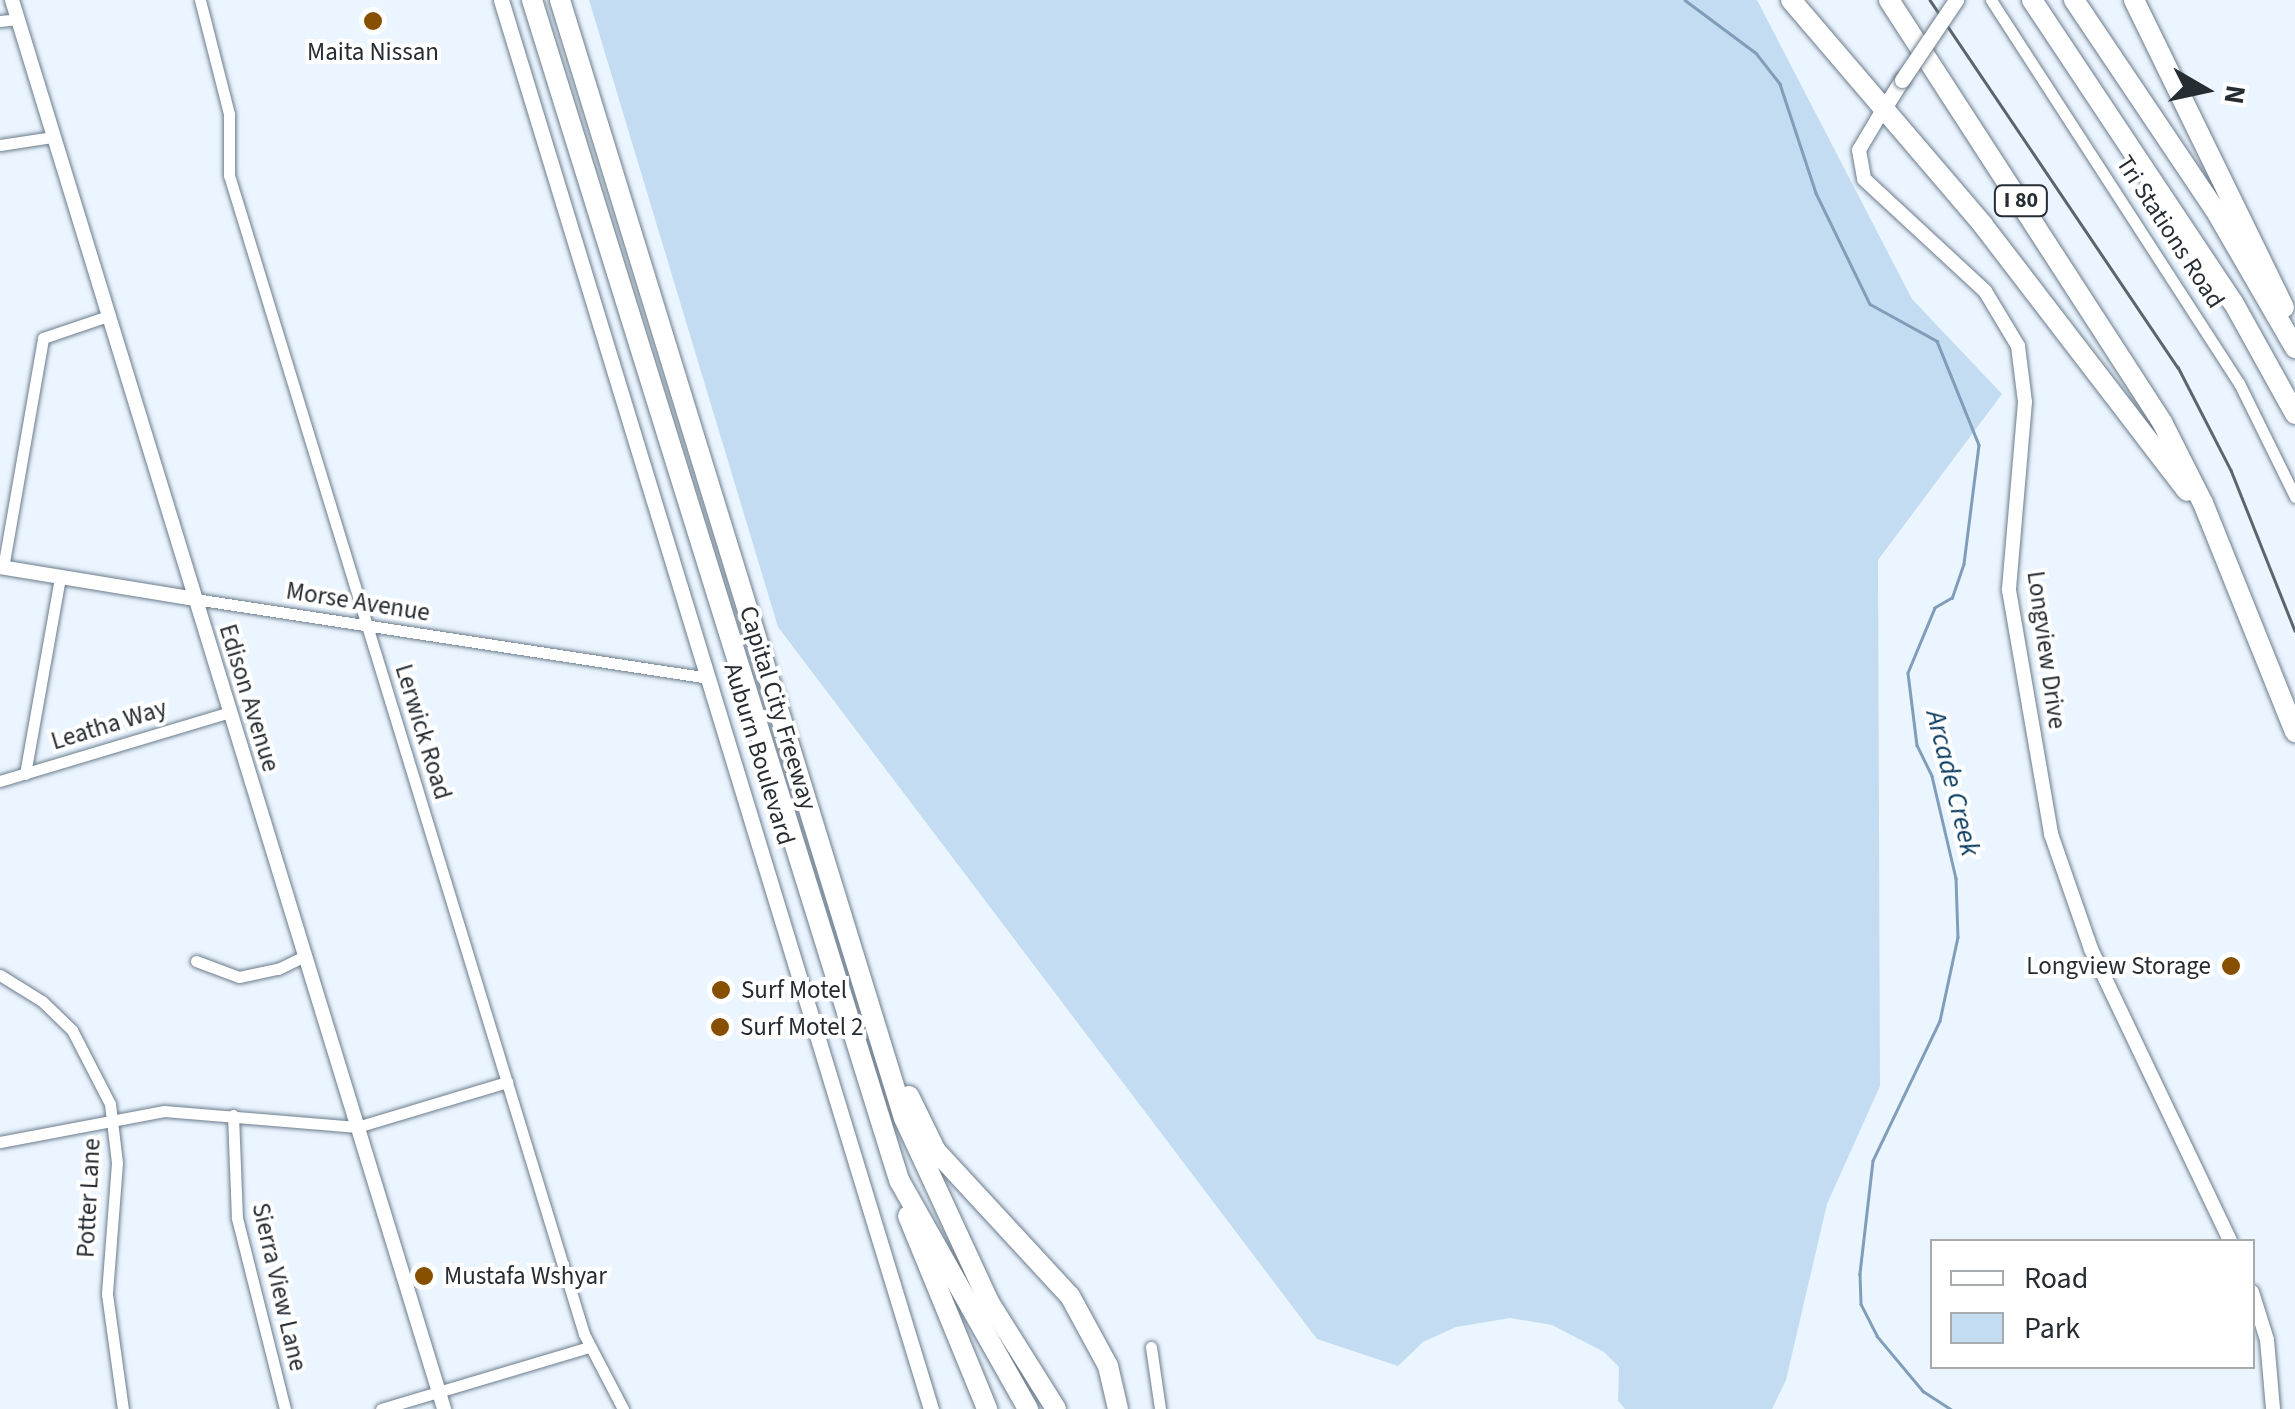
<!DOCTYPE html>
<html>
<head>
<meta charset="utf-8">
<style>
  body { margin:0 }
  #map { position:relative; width:2295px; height:1409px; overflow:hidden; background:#eaf5ff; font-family:"Source Sans 3",sans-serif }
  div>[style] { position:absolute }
  .green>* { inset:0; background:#c4dcf2 }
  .stream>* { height:2.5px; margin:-1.25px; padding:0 1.25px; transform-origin:1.25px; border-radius:1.25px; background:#809db9 }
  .roads { filter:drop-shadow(0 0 2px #6c7c8b) drop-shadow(0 0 2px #6c7c8b) }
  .minor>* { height:11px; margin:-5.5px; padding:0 5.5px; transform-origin:5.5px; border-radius:5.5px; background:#fff }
  .tertiary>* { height:14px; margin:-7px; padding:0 7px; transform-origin:7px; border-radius:7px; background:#fff }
  .secondary>* { height:15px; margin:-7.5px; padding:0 7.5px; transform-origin:7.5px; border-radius:7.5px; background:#fff }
  .motorway>* { height:20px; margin:-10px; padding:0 10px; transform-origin:10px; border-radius:10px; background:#fff }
  .tram>* { height:2.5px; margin:-1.25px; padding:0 1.25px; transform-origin:1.25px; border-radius:1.25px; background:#5c656c }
  .bridges { filter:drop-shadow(0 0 2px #6c7c8b) drop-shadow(0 0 2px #6c7c8b) }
  .secondary-bridge>* { height:15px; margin:-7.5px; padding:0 7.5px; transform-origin:7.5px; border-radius:7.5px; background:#fff }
  .dots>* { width:28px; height:28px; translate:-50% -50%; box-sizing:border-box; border:5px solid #fff; border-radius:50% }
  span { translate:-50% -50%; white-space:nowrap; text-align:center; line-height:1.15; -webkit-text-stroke:8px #fff; paint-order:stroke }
  .shield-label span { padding:2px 8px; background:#fff; border:2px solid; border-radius:8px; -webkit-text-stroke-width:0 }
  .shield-label { font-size:22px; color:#252c32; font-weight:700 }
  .poi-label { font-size:25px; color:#252c32 }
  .right { translate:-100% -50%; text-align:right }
  .left { translate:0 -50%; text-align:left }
  .street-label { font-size:25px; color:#252c32 }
  .water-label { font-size:28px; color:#0a3b60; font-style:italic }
  .legend { position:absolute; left:1930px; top:1239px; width:325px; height:130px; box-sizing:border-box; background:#fff; border:2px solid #a8abad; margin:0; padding:12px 18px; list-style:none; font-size:30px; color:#252c32 }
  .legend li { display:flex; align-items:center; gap:20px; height:50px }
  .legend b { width:50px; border:2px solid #a8abad }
  .north { position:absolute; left:2155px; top:40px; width:100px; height:100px; -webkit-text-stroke:8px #fff; paint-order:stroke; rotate:99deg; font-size:28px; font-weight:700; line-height:40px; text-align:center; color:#252c32 }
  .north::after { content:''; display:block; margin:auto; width:35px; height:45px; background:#252c32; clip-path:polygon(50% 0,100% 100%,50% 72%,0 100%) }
</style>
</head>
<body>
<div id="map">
  <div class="green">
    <div style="clip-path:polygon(589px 0,1757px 0,1912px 299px,2002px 394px,1878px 560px,1880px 1086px,1827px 1204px,1786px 1380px,1772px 1409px,1625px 1409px,1618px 1401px,1619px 1367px,1604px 1352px,1552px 1325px,1510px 1318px,1456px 1327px,1423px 1342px,1398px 1366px,1317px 1339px,778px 627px)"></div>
  </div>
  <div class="stream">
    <div style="left:1685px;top:0;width:89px;rotate:36.7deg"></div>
    <div style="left:1756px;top:53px;width:39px;rotate:52deg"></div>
    <div style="left:1780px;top:84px;width:115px;rotate:71.7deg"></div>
    <div style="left:1816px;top:193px;width:123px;rotate:64.1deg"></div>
    <div style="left:1870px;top:304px;width:77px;rotate:28.9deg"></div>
    <div style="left:1937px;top:341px;width:112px;rotate:68deg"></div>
    <div style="left:1979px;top:445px;width:120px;rotate:97.2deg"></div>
    <div style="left:1964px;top:564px;width:36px;rotate:109deg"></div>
    <div style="left:1952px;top:598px;width:20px;rotate:150deg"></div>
    <div style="left:1935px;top:608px;width:70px;rotate:112.6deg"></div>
    <div style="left:1908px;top:673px;width:73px;rotate:82.9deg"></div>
    <div style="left:1917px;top:745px;width:34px;rotate:64deg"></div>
    <div style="left:1932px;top:776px;width:105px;rotate:76.8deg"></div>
    <div style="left:1956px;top:878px;width:59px;rotate:88.1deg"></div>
    <div style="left:1958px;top:937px;width:86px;rotate:102.1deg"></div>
    <div style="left:1940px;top:1021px;width:155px;rotate:115.6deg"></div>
    <div style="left:1873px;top:1161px;width:114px;rotate:96.6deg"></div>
    <div style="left:1860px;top:1274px;width:30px;rotate:88deg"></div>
    <div style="left:1861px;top:1304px;width:36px;rotate:63deg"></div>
    <div style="left:1877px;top:1336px;width:72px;rotate:50.1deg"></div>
    <div style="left:1923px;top:1391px;width:33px;rotate:33deg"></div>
  </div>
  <div class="roads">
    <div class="minor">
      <div style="left:200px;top:0;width:118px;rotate:75.7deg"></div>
      <div style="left:229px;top:114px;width:61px;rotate:90deg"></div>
      <div style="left:229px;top:175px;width:1212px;rotate:72.97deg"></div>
      <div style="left:584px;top:1334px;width:85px;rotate:62.5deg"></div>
      <div style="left:1991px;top:0;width:456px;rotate:57.1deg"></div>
      <div style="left:2239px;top:383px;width:127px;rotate:63.8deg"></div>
      <div style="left:0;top:21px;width:18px;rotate:-6deg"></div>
      <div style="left:0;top:145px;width:54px;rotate:-8.6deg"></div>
      <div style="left:3px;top:568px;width:233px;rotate:-80.1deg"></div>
      <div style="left:43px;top:338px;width:69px;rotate:-18.7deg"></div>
      <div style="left:195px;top:599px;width:520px;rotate:8.74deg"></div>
      <div style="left:25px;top:774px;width:200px;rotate:-79.9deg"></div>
      <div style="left:0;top:781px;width:240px;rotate:-16.7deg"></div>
      <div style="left:196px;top:961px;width:46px;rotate:20.4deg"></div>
      <div style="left:239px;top:977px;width:40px;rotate:-12deg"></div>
      <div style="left:278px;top:969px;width:30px;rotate:-26deg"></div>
      <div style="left:0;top:975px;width:49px;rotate:31.8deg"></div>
      <div style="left:42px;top:1001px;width:42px;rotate:44deg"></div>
      <div style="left:72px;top:1030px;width:83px;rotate:62.8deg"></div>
      <div style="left:110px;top:1104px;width:59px;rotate:83.2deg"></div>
      <div style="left:117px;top:1163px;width:131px;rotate:94.4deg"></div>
      <div style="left:107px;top:1294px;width:116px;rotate:82.1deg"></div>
      <div style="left:233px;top:1115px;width:103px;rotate:87.8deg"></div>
      <div style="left:237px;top:1218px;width:197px;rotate:75.9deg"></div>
      <div style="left:0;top:1142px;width:167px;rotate:-10.7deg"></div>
      <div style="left:164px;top:1111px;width:194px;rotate:4.7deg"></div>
      <div style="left:357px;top:1127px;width:157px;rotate:-16.7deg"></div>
      <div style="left:1151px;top:1347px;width:63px;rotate:81.7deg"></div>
      <div style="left:381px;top:1409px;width:217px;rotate:-16.6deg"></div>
    </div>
    <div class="tertiary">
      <div style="left:12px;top:0;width:1474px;rotate:72.95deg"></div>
      <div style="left:1881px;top:113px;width:43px;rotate:120.7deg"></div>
      <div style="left:1859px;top:150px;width:29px;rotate:80deg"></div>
      <div style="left:1864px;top:179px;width:165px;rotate:42.8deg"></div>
      <div style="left:1985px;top:291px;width:64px;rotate:59deg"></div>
      <div style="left:2018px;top:346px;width:56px;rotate:82.9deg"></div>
      <div style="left:2025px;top:402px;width:189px;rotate:94.9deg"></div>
      <div style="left:2009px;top:590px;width:248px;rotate:80.2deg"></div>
      <div style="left:2051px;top:834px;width:122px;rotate:70.8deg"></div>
      <div style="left:2091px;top:949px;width:325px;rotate:64.5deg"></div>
      <div style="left:0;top:567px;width:198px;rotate:9.3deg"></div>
      <div style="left:2252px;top:1292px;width:50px;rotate:72.6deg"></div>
      <div style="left:2267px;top:1340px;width:69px;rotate:85deg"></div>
    </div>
    <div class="secondary">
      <div style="left:501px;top:0;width:1473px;rotate:73.03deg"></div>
      <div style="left:1881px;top:113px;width:39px;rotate:-58deg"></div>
    </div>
    <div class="motorway">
      <div style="left:532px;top:0;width:1236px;rotate:72.72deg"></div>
      <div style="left:899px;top:1180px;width:263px;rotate:60.6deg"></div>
      <div style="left:560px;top:0;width:1170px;rotate:72.9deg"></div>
      <div style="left:904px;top:1118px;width:203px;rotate:65.2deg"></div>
      <div style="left:989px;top:1302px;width:126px;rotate:57.9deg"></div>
      <div style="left:1791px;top:0;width:296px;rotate:49.5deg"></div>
      <div style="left:1983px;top:225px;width:335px;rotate:52.5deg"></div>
      <div style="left:1889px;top:0;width:503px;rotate:57.1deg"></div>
      <div style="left:2162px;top:422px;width:91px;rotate:63.2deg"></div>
      <div style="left:2203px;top:503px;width:247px;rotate:68.1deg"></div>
      <div style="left:2032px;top:0;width:363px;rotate:56.4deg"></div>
      <div style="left:2233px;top:302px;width:128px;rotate:61deg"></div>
      <div style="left:2074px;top:0;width:251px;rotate:56.1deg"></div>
      <div style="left:2214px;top:208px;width:162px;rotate:59.9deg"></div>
      <div style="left:2134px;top:0;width:342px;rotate:64deg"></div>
      <div style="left:909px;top:1096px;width:61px;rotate:63.9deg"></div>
      <div style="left:936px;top:1151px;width:197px;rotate:47.3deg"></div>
      <div style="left:1070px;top:1296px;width:80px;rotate:61.5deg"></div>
      <div style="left:1108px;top:1366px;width:44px;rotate:76.9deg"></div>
      <div style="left:908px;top:1216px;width:209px;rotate:67.7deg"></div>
    </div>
  </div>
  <div class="tram">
    <div style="left:1930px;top:0;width:443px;rotate:56deg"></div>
    <div style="left:2178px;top:367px;width:116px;rotate:62.8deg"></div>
    <div style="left:2231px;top:470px;width:173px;rotate:68.3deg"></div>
  </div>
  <div class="bridges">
    <div class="secondary-bridge">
      <div style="left:1902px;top:80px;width:97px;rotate:-56deg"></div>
    </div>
  </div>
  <div class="dots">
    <div style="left:373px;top:21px;background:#865000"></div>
    <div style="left:2231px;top:966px;background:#865000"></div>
    <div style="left:721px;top:990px;background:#865000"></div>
    <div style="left:720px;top:1027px;background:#865000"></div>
    <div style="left:424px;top:1276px;background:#865000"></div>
  </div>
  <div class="shield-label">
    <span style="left:2021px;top:201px">I 80</span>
  </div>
  <div class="poi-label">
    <span style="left:373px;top:52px">Maita Nissan</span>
    <span class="right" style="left:2211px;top:966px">Longview Storage</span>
    <span class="left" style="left:741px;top:990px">Surf Motel</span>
    <span class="left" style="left:740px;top:1027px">Surf Motel 2</span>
    <span class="left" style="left:444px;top:1276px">Mustafa Wshyar</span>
  </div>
  <div class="street-label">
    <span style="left:2170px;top:232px;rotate:57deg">Tri Stations Road</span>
    <span style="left:358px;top:602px;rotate:9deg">Morse Avenue</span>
    <span style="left:2046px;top:650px;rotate:82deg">Longview Drive</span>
    <span style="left:249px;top:698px;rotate:73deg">Edison Avenue</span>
    <span style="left:778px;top:708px;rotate:73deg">Capital City Freeway</span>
    <span style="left:109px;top:725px;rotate:-17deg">Leatha Way</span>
    <span style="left:423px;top:732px;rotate:73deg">Lerwick Road</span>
    <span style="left:759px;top:754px;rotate:73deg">Auburn Boulevard</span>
    <span style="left:89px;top:1198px;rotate:-87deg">Potter Lane</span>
    <span style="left:279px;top:1287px;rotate:77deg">Sierra View Lane</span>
  </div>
  <div class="water-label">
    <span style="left:1953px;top:783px;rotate:76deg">Arcade Creek</span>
  </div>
  <ul class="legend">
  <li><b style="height:12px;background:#fff"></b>Road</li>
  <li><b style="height:28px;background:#c4dcf2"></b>Park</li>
  </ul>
  <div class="north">N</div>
</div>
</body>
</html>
